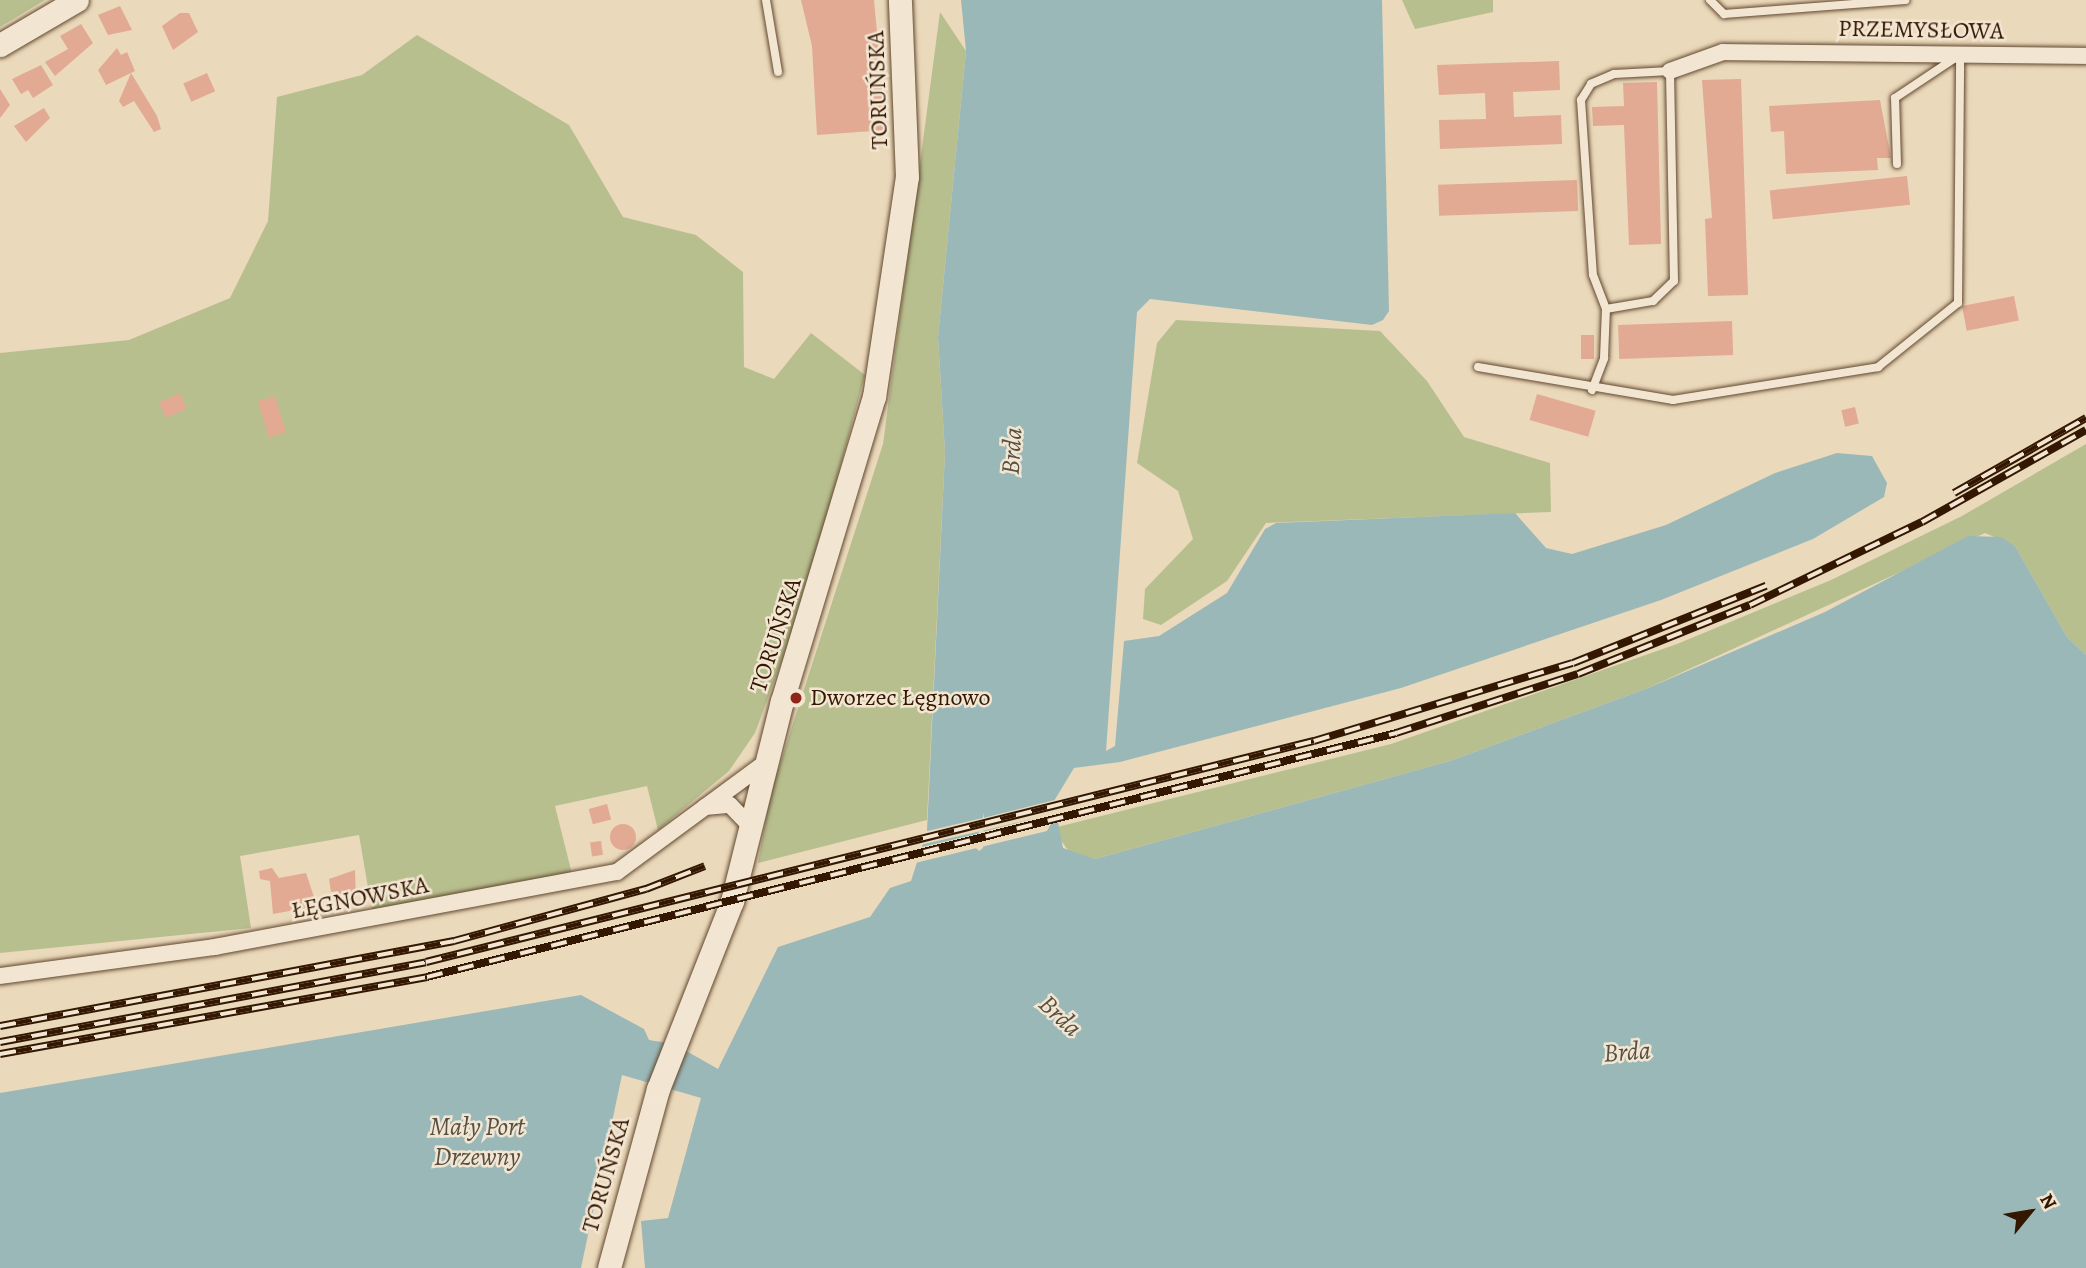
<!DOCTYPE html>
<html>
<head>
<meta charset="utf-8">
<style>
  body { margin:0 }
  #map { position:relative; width:2086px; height:1268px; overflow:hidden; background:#ebd9bb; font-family:Alegreya,serif }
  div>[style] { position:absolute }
  .green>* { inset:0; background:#b8bf8f }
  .water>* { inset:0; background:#9bb8b9 }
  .pier>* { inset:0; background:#ebd9bb }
  .building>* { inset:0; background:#e2a993; transform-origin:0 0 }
  .round { border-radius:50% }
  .roads { filter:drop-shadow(0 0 2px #61482f) drop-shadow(0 0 2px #61482f) }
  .lane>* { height:8px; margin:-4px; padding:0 4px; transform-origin:4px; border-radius:4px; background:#f2e6d3 }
  .street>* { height:16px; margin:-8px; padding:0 8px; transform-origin:8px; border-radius:8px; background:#f2e6d3 }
  .secondary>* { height:23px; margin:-11.5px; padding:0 11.5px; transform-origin:11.5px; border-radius:11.5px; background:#f2e6d3 }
  .rail>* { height:8px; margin-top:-4px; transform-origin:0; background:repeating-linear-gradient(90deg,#f2e6d3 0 16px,#331700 0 32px); box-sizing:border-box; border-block:2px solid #331700 }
  .dots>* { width:19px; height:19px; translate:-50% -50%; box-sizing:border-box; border:4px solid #f2e6d3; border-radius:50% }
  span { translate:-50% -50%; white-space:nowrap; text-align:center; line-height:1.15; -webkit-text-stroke:5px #f2e6d3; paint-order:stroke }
  .street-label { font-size:24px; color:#331700 }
  .poi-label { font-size:24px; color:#331700 }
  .left { translate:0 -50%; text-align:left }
  .water-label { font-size:26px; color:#574f41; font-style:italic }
  .north { position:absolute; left:1995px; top:1177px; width:70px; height:70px; -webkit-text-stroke:5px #f2e6d3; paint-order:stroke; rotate:60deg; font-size:19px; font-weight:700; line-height:28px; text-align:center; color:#331700 }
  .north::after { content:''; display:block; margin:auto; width:24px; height:32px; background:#331700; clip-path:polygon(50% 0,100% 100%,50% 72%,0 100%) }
</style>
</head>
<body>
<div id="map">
  <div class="green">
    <div style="clip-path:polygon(0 0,45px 0,0 27px)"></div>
    <div style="clip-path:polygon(1402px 0,1493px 0,1493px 12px,1415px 29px)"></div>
    <div style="clip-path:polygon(940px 12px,966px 51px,938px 337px,945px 453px,927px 820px,758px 863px,771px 792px,883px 444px)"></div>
    <div style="clip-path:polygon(417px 35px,569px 125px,623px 217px,696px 235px,743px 272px,744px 367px,774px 379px,811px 333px,865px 375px,805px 598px,755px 733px,729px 771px,658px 830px,647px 786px,555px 806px,572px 874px,372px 911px,359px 835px,240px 856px,251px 928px,0 953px,0 353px,129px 340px,230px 298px,268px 221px,277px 97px,362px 75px)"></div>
    <div style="clip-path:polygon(1176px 320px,1380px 331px,1427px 381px,1464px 437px,1550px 463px,1551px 512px,1266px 523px,1227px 581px,1161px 625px,1143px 619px,1145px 589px,1193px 539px,1178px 491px,1137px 463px,1157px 343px)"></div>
    <div style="clip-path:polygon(2086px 444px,2086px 655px,2067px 637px,2015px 546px,1985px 533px,1648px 688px,1450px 761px,1095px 859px,1072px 856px,1058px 836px,1057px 827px,1391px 744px,1677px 644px,1831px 580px,1962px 516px)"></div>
  </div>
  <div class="water">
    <div style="clip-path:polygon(evenodd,961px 0,1382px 0,1389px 311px,1383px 320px,1372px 325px,1150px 299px,1137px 312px,1106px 751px,1115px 746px,1124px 641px,1159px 636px,1227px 593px,1265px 529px,1276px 523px,1515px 513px,1546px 548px,1572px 554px,1666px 525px,1775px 473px,1837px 453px,1872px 456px,1887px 483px,1884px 497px,1813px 539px,1661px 600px,1401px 688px,1120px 762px,1074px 768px,1054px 801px,1063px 848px,1095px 859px,1450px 761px,1648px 688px,1825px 612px,1968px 536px,2001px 537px,2015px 546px,2067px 637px,2086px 655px,2086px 1268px,645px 1268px,641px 1221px,668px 1218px,701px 1098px,622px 1075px,581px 1268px,0 1268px,0 1093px,581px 995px,644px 1029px,649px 1040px,674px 1044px,718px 1069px,778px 947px,870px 917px,890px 888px,911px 881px,927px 831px,945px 453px,938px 337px,966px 51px,961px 0,984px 813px,983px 848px,979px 851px,975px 847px,984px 813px)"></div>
  </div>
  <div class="pier">
    <div style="clip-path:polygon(1055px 800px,1057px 813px,1047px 831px,915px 863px,918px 848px,981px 833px,980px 847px,982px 832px,1044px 816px,982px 831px,983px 818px)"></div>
    <div style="clip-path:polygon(983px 818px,981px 831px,920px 845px,923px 832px)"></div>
  </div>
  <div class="building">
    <div style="clip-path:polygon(801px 0,874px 0,886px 130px,817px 135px,812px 46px)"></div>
    <div style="clip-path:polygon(120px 6px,132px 30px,108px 35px,98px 15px)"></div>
    <div style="clip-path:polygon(180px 13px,189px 13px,198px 32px,173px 50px,162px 26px)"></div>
    <div style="clip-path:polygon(81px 24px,93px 43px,55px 76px,45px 62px,68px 49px,60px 36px)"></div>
    <div style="clip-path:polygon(117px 48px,121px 55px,127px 52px,135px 71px,106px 85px,98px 70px)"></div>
    <div style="clip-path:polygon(1559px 61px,1560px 90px,1513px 92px,1514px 117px,1561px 115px,1562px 144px,1440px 149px,1439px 120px,1486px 119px,1485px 93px,1439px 95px,1437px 65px)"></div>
    <div style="clip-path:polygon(41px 65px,53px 85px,33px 98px,28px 90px,21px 94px,12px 79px)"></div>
    <div style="clip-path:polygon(131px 73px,157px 116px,161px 129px,154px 132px,134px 101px,123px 107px,119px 101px)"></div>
    <div style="left:207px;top:73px;width:20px;height:26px;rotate:66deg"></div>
    <div style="clip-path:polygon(1741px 79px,1748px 295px,1708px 296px,1705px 219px,1712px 218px,1702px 80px)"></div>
    <div style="clip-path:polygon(1657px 82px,1661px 244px,1629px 245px,1624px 125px,1593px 126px,1592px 107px,1624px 106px,1623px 83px)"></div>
    <div style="clip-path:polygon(0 89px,10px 105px,0 118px)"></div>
    <div style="clip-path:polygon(1880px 100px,1891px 158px,1877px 158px,1878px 170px,1786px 174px,1784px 131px,1771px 132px,1769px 106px)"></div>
    <div style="clip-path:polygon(44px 108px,50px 118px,26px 142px,14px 126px)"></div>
    <div style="left:1907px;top:176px;width:29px;height:138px;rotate:84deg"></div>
    <div style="left:1577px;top:180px;width:31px;height:139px;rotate:88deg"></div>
    <div style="left:2014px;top:296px;width:25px;height:53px;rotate:79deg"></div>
    <div style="left:1732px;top:321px;width:34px;height:114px;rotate:88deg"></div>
    <div style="left:1581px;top:335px;width:13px;height:24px"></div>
    <div style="left:180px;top:393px;width:17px;height:23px;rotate:66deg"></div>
    <div style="left:1537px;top:394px;width:61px;height:27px;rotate:16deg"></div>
    <div style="left:275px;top:396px;width:38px;height:18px;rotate:73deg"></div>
    <div style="left:1855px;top:407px;width:17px;height:14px;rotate:77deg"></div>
    <div style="left:607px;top:804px;width:16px;height:19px;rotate:75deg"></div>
    <div class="round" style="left:610px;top:824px;width:26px;height:26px"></div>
    <div style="left:601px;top:841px;width:14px;height:11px;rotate:82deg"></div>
    <div style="clip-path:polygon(272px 868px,279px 878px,306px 873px,317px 906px,273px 914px,270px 881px,260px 879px,259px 871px)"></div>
    <div style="clip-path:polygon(355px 870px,356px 903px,335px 906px,338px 891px,331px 892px,329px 879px)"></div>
  </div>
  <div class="roads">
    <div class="lane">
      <div style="left:766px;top:0;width:73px;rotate:80.5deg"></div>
      <div style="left:1710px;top:0;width:20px;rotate:45deg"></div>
      <div style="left:1724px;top:14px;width:182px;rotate:-4.4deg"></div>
      <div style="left:1897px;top:164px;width:66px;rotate:-91.7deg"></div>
      <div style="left:1895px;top:98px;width:76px;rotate:-33.7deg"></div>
      <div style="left:1478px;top:367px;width:198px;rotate:9.6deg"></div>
      <div style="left:1673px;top:400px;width:208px;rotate:-9.1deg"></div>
      <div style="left:1878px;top:367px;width:102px;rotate:-38.7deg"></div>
      <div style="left:1958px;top:303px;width:249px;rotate:-89.5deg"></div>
      <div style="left:1592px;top:390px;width:34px;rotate:-69deg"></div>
      <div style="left:1604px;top:358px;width:49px;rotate:-87.7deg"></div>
      <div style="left:1606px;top:309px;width:48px;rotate:-9.7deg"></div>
      <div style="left:1653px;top:301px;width:29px;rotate:-44deg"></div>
      <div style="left:1674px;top:281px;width:210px;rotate:-91.1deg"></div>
      <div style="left:1670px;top:71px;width:56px;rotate:176.9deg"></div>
      <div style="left:1614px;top:74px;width:25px;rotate:157deg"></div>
      <div style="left:1591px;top:84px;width:19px;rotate:122deg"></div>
      <div style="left:1581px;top:100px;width:175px;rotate:86.1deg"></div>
      <div style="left:1593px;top:275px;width:36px;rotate:69deg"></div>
    </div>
    <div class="street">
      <div style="left:1670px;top:71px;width:56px;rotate:-19.7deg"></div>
      <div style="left:1723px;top:52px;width:363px;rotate:0.6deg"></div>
      <div style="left:705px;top:807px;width:25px;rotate:-5deg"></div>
      <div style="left:730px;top:805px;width:29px;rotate:46deg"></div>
      <div style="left:0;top:976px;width:217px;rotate:-7.7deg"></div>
      <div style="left:215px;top:947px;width:409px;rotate:-10.6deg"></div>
      <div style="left:617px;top:872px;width:185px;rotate:-36.4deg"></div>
    </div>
    <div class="secondary">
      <div style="left:0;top:45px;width:89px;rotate:-30.3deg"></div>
      <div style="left:609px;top:1268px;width:186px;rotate:-74.7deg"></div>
      <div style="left:658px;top:1089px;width:202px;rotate:-68.5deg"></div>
      <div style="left:732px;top:901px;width:206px;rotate:-76deg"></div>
      <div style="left:782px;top:701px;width:318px;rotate:-73.2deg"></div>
      <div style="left:874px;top:397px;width:222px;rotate:-81.5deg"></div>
      <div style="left:907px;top:177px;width:177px;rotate:-92.3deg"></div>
    </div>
  </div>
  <div class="rail">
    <div style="left:1954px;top:493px;width:152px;rotate:-29.6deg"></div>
    <div style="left:0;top:1026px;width:462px;rotate:-10.6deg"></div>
    <div style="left:454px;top:941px;width:199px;rotate:-15.2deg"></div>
    <div style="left:646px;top:889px;width:63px;rotate:-21.3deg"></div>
    <div style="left:0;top:1042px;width:433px;rotate:-10.6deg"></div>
    <div style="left:426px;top:962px;width:915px;rotate:-13.98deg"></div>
    <div style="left:1314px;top:741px;width:270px;rotate:-16.8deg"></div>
    <div style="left:1573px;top:663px;width:208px;rotate:-21.8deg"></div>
    <div style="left:0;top:1054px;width:434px;rotate:-10.2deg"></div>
    <div style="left:427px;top:977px;width:999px;rotate:-14.13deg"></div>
    <div style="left:1396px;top:733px;width:191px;rotate:-18deg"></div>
    <div style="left:1578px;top:674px;width:185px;rotate:-21.9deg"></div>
    <div style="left:1750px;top:605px;width:191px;rotate:-25.8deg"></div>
    <div style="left:1922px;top:522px;width:188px;rotate:-29.3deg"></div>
  </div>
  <div class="dots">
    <div style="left:796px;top:698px;background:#8f2418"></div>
  </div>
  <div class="street-label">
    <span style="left:1921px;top:30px;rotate:1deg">PRZEMYSŁOWA</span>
    <span style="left:878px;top:90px;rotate:-92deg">TORUŃSKA</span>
    <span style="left:776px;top:635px;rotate:-72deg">TORUŃSKA</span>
    <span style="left:360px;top:898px;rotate:-11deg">ŁĘGNOWSKA</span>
    <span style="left:606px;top:1175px;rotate:-74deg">TORUŃSKA</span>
  </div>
  <div class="poi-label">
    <span class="left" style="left:810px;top:698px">Dworzec Łęgnowo</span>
  </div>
  <div class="water-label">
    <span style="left:1012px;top:451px;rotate:-86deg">Brda</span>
    <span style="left:1060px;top:1016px;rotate:43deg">Brda</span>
    <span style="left:1627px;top:1052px;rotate:-4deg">Brda</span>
    <span style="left:477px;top:1142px">Mały Port<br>Drzewny</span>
  </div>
  <div class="north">N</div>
</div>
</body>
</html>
